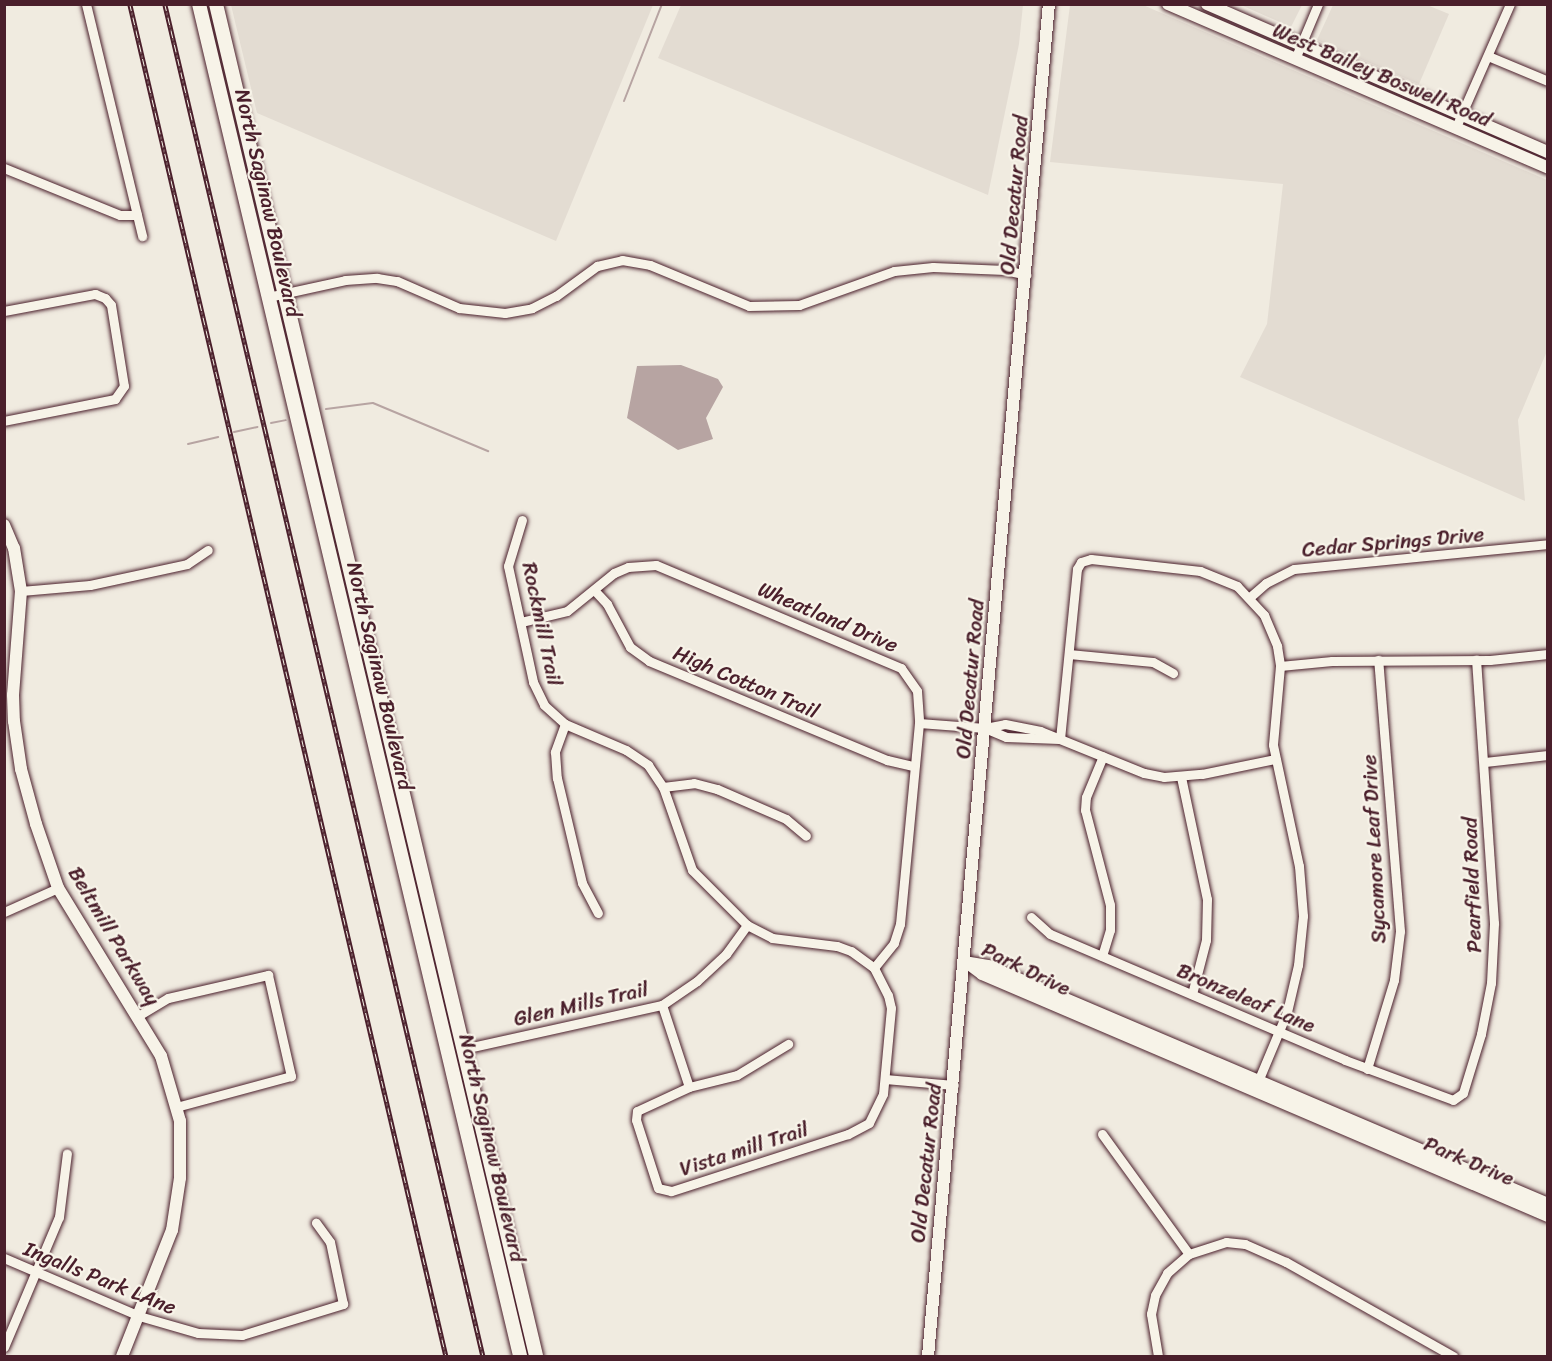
<!DOCTYPE html>
<html>
<head>
<meta charset="utf-8">
<style>
  body { margin:0 }
  #map { position:relative; width:1552px; height:1361px; overflow:hidden; background:#f0ebe0; font-family:Sriracha,sans-serif }
  div>[style] { position:absolute }
  .built>* { inset:0; background:#e3dcd2 }
  .water>* { inset:0; background:#b7a4a2 }
  .stream>* { height:2px; margin:-1px; padding:0 1px; transform-origin:1px; border-radius:1px; background:#b7a4a2 }
  .roads { filter:drop-shadow(0 0 2px #4a1f2b) drop-shadow(0 0 2px #4a1f2b) }
  .street>* { height:9px; margin:-4.5px; padding:0 4.5px; transform-origin:4.5px; border-radius:4.5px; background:#f7f3e8 }
  .secondary>* { height:12px; margin:-6px; padding:0 6px; transform-origin:6px; border-radius:6px; background:#f7f3e8 }
  .primary>* { height:14px; margin:-7px; padding:0 7px; transform-origin:7px; border-radius:7px; background:#f7f3e8 }
  .rail>* { height:4.5px; margin-top:-2.25px; transform-origin:0; background:repeating-linear-gradient(90deg,#f7f3e8 0 7px,#4a1f2b 0 14px); box-sizing:border-box; border-block:2px solid #4a1f2b }
  span { translate:-50% -50%; white-space:nowrap; text-align:center; line-height:1.15; -webkit-text-stroke:4.5px #f7f3e8; paint-order:stroke }
  .street-label { font-size:21px; color:#4a1f2b }
  .frame { position:absolute; inset:0; border:6px solid #4a1f2b; pointer-events:none }
</style>
</head>
<body>
<div id="map">
  <div class="built">
    <div style="clip-path:polygon(231px 5px,231px 4px,653px 5px,556px 241px,257px 113px)"></div>
    <div style="clip-path:polygon(681px 5px,1023px 5px,1019px 44px,988px 195px,658px 58px)"></div>
    <div style="clip-path:polygon(1143px 5px,1547px 180px,1547px 351px,1518px 420px,1525px 501px,1240px 377px,1267px 324px,1283px 184px,1050px 162px,1070px 5px)"></div>
    <div style="clip-path:polygon(1241px 5px,1302px 5px,1291px 27px)"></div>
    <div style="clip-path:polygon(1333px 5px,1427px 5px,1449px 14px,1419px 84px,1317px 40px)"></div>
  </div>
  <div class="water">
    <div style="clip-path:polygon(681px 365px,718px 379px,723px 387px,706px 418px,713px 439px,678px 450px,627px 418px,637px 366px)"></div>
  </div>
  <div class="stream">
    <div style="left:624px;top:101px;width:104px;rotate:-68.6deg"></div>
    <div style="left:326px;top:409px;width:47px;rotate:-7.3deg"></div>
    <div style="left:373px;top:403px;width:125px;rotate:22.7deg"></div>
    <div style="left:271px;top:423px;width:15px;rotate:-11deg"></div>
    <div style="left:234px;top:432px;width:24px;rotate:-12deg"></div>
    <div style="left:188px;top:444px;width:31px;rotate:-13deg"></div>
  </div>
  <div class="roads">
    <div class="street">
      <div style="left:86px;top:4px;width:239px;rotate:76.4deg"></div>
      <div style="left:1488px;top:56px;width:65px;rotate:22.6deg"></div>
      <div style="left:1295px;top:59px;width:60px;rotate:-67.3deg"></div>
      <div style="left:1456px;top:127px;width:134px;rotate:-66.3deg"></div>
      <div style="left:4px;top:168px;width:125px;rotate:22.1deg"></div>
      <div style="left:120px;top:215px;width:17px"></div>
      <div style="left:268px;top:297px;width:79px;rotate:-12.4deg"></div>
      <div style="left:345px;top:280px;width:32px;rotate:-4deg"></div>
      <div style="left:377px;top:278px;width:20px;rotate:9deg"></div>
      <div style="left:397px;top:281px;width:68px;rotate:23.5deg"></div>
      <div style="left:459px;top:308px;width:46px;rotate:6.2deg"></div>
      <div style="left:505px;top:313px;width:27px;rotate:-10deg"></div>
      <div style="left:532px;top:308px;width:27px;rotate:-27deg"></div>
      <div style="left:556px;top:296px;width:51px;rotate:-36.2deg"></div>
      <div style="left:597px;top:266px;width:26px;rotate:-13deg"></div>
      <div style="left:622px;top:260px;width:28px;rotate:10deg"></div>
      <div style="left:650px;top:265px;width:107px;rotate:22.5deg"></div>
      <div style="left:749px;top:306px;width:50px;rotate:-1.1deg"></div>
      <div style="left:799px;top:305px;width:101px;rotate:-19.7deg"></div>
      <div style="left:894px;top:271px;width:39px;rotate:-6deg"></div>
      <div style="left:933px;top:267px;width:72px;rotate:2.4deg"></div>
      <div style="left:1005px;top:270px;width:22px;rotate:13deg"></div>
      <div style="left:4px;top:311px;width:93px;rotate:-10.6deg"></div>
      <div style="left:95px;top:294px;width:11px;rotate:22deg"></div>
      <div style="left:105px;top:298px;width:9px;rotate:49deg"></div>
      <div style="left:111px;top:305px;width:82px;rotate:80.9deg"></div>
      <div style="left:124px;top:386px;width:16px;rotate:125deg"></div>
      <div style="left:115px;top:399px;width:113px;rotate:168.8deg"></div>
      <div style="left:522px;top:520px;width:48px;rotate:106.9deg"></div>
      <div style="left:508px;top:566px;width:119px;rotate:77.8deg"></div>
      <div style="left:533px;top:682px;width:25px;rotate:64deg"></div>
      <div style="left:544px;top:705px;width:28px;rotate:42deg"></div>
      <div style="left:565px;top:724px;width:66px;rotate:23.1deg"></div>
      <div style="left:626px;top:750px;width:27px;rotate:34deg"></div>
      <div style="left:648px;top:765px;width:27px;rotate:56deg"></div>
      <div style="left:663px;top:787px;width:88px;rotate:70.7deg"></div>
      <div style="left:692px;top:870px;width:78px;rotate:45deg"></div>
      <div style="left:747px;top:925px;width:28px;rotate:27deg"></div>
      <div style="left:772px;top:938px;width:65px;rotate:7deg"></div>
      <div style="left:837px;top:946px;width:15px;rotate:20deg"></div>
      <div style="left:851px;top:951px;width:29px;rotate:36deg"></div>
      <div style="left:874px;top:968px;width:30px;rotate:63deg"></div>
      <div style="left:888px;top:995px;width:13px;rotate:77deg"></div>
      <div style="left:891px;top:1008px;width:86px;rotate:95.3deg"></div>
      <div style="left:883px;top:1094px;width:32px;rotate:116deg"></div>
      <div style="left:869px;top:1123px;width:24px;rotate:152deg"></div>
      <div style="left:848px;top:1134px;width:186px;rotate:162.1deg"></div>
      <div style="left:671px;top:1191px;width:13px;rotate:-167deg"></div>
      <div style="left:658px;top:1188px;width:71px;rotate:-107.9deg"></div>
      <div style="left:636px;top:1120px;width:9px;rotate:-84deg"></div>
      <div style="left:637px;top:1111px;width:57px;rotate:-24.8deg"></div>
      <div style="left:689px;top:1087px;width:49px;rotate:-14deg"></div>
      <div style="left:737px;top:1075px;width:60px;rotate:-31.3deg"></div>
      <div style="left:21px;top:591px;width:69px;rotate:-5deg"></div>
      <div style="left:90px;top:585px;width:99px;rotate:-12.2deg"></div>
      <div style="left:187px;top:564px;width:25px;rotate:-34deg"></div>
      <div style="left:595px;top:591px;width:18px;rotate:47deg"></div>
      <div style="left:607px;top:604px;width:49px;rotate:61.9deg"></div>
      <div style="left:630px;top:647px;width:24px;rotate:36deg"></div>
      <div style="left:649px;top:661px;width:258px;rotate:22.6deg"></div>
      <div style="left:887px;top:760px;width:28px;rotate:13deg"></div>
      <div style="left:1250px;top:597px;width:21px;rotate:-41deg"></div>
      <div style="left:1266px;top:583px;width:31px;rotate:-27deg"></div>
      <div style="left:1294px;top:569px;width:255px;rotate:-5.6deg"></div>
      <div style="left:521px;top:622px;width:47px;rotate:-13.4deg"></div>
      <div style="left:567px;top:611px;width:60px;rotate:-39deg"></div>
      <div style="left:614px;top:573px;width:15px;rotate:-23deg"></div>
      <div style="left:628px;top:567px;width:28px;rotate:-4deg"></div>
      <div style="left:656px;top:565px;width:266px;rotate:22.8deg"></div>
      <div style="left:901px;top:668px;width:28px;rotate:55deg"></div>
      <div style="left:917px;top:691px;width:32px;rotate:86deg"></div>
      <div style="left:919px;top:723px;width:202px;rotate:95.4deg"></div>
      <div style="left:900px;top:924px;width:20px;rotate:108deg"></div>
      <div style="left:894px;top:943px;width:32px;rotate:129deg"></div>
      <div style="left:1069px;top:654px;width:84px;rotate:5.4deg"></div>
      <div style="left:1153px;top:662px;width:23px;rotate:29deg"></div>
      <div style="left:1280px;top:666px;width:52px;rotate:-5.5deg"></div>
      <div style="left:1332px;top:661px;width:158px;rotate:-0.4deg"></div>
      <div style="left:1490px;top:660px;width:58px;rotate:-5.9deg"></div>
      <div style="left:919px;top:723px;width:66px;rotate:4.3deg"></div>
      <div style="left:985px;top:728px;width:20px;rotate:-11deg"></div>
      <div style="left:1005px;top:724px;width:36px;rotate:11deg"></div>
      <div style="left:1040px;top:731px;width:112px;rotate:22deg"></div>
      <div style="left:1144px;top:773px;width:20px;rotate:11deg"></div>
      <div style="left:1164px;top:777px;width:38px;rotate:-5deg"></div>
      <div style="left:1202px;top:774px;width:75px;rotate:-11.6deg"></div>
      <div style="left:565px;top:724px;width:30px;rotate:110deg"></div>
      <div style="left:555px;top:752px;width:26px;rotate:86deg"></div>
      <div style="left:557px;top:778px;width:108px;rotate:76.6deg"></div>
      <div style="left:582px;top:883px;width:34px;rotate:62deg"></div>
      <div style="left:985px;top:728px;width:23px;rotate:23deg"></div>
      <div style="left:1006px;top:737px;width:53px;rotate:2.2deg"></div>
      <div style="left:1060px;top:739px;width:171px;rotate:-84.3deg"></div>
      <div style="left:1077px;top:569px;width:8px;rotate:-60deg"></div>
      <div style="left:1081px;top:562px;width:10px;rotate:-17deg"></div>
      <div style="left:1091px;top:559px;width:110px;rotate:6.3deg"></div>
      <div style="left:1200px;top:571px;width:40px;rotate:22deg"></div>
      <div style="left:1237px;top:586px;width:40px;rotate:47deg"></div>
      <div style="left:1264px;top:615px;width:34px;rotate:67deg"></div>
      <div style="left:1277px;top:646px;width:20px;rotate:81deg"></div>
      <div style="left:1280px;top:666px;width:79px;rotate:95.1deg"></div>
      <div style="left:1273px;top:745px;width:124px;rotate:77.9deg"></div>
      <div style="left:1299px;top:866px;width:50px;rotate:85.4deg"></div>
      <div style="left:1303px;top:916px;width:49px;rotate:95.8deg"></div>
      <div style="left:1298px;top:965px;width:48px;rotate:103.2deg"></div>
      <div style="left:1287px;top:1012px;width:80px;rotate:112.7deg"></div>
      <div style="left:1485px;top:762px;width:63px;rotate:-6.3deg"></div>
      <div style="left:1181px;top:777px;width:125px;rotate:78deg"></div>
      <div style="left:1207px;top:899px;width:41px;rotate:91.4deg"></div>
      <div style="left:1206px;top:940px;width:56px;rotate:104.5deg"></div>
      <div style="left:663px;top:787px;width:31px;rotate:-7deg"></div>
      <div style="left:694px;top:783px;width:24px;rotate:15deg"></div>
      <div style="left:717px;top:789px;width:75px;rotate:23.5deg"></div>
      <div style="left:786px;top:819px;width:26px;rotate:40deg"></div>
      <div style="left:4px;top:912px;width:59px;rotate:-24deg"></div>
      <div style="left:1031px;top:917px;width:25px;rotate:42deg"></div>
      <div style="left:1050px;top:934px;width:321px;rotate:23.1deg"></div>
      <div style="left:1345px;top:1060px;width:115px;rotate:20.3deg"></div>
      <div style="left:1453px;top:1100px;width:12px;rotate:-35deg"></div>
      <div style="left:1463px;top:1093px;width:62px;rotate:-73deg"></div>
      <div style="left:1481px;top:1034px;width:52px;rotate:-78.9deg"></div>
      <div style="left:1491px;top:983px;width:60px;rotate:-87.1deg"></div>
      <div style="left:1494px;top:923px;width:264px;rotate:-93.9deg"></div>
      <div style="left:1102px;top:956px;width:27px;rotate:-73deg"></div>
      <div style="left:1110px;top:930px;width:25px;rotate:-90deg"></div>
      <div style="left:1110px;top:905px;width:98px;rotate:-104.7deg"></div>
      <div style="left:1085px;top:810px;width:13px;rotate:-86deg"></div>
      <div style="left:1086px;top:797px;width:44px;rotate:-67.5deg"></div>
      <div style="left:662px;top:1005px;width:86px;rotate:71.8deg"></div>
      <div style="left:138px;top:1016px;width:35px;rotate:-31deg"></div>
      <div style="left:168px;top:998px;width:103px;rotate:-13deg"></div>
      <div style="left:268px;top:975px;width:104px;rotate:77.2deg"></div>
      <div style="left:291px;top:1076px;width:119px;rotate:164.9deg"></div>
      <div style="left:463px;top:1049px;width:204px;rotate:-12.5deg"></div>
      <div style="left:662px;top:1005px;width:42px;rotate:-34.4deg"></div>
      <div style="left:697px;top:981px;width:40px;rotate:-43deg"></div>
      <div style="left:726px;top:954px;width:36px;rotate:-54deg"></div>
      <div style="left:1367px;top:1069px;width:93px;rotate:-73.1deg"></div>
      <div style="left:1394px;top:980px;width:49px;rotate:-83deg"></div>
      <div style="left:1400px;top:931px;width:272px;rotate:-94.6deg"></div>
      <div style="left:885px;top:1079px;width:69px;rotate:5deg"></div>
      <div style="left:1102px;top:1134px;width:148px;rotate:54.1deg"></div>
      <div style="left:4px;top:1258px;width:147px;rotate:23.2deg"></div>
      <div style="left:139px;top:1316px;width:61px;rotate:16.1deg"></div>
      <div style="left:198px;top:1333px;width:44px;rotate:2.6deg"></div>
      <div style="left:242px;top:1335px;width:106px;rotate:-17.1deg"></div>
      <div style="left:343px;top:1304px;width:63px;rotate:-101.8deg"></div>
      <div style="left:330px;top:1242px;width:24px;rotate:-126deg"></div>
      <div style="left:4px;top:1347px;width:141px;rotate:-67.1deg"></div>
      <div style="left:59px;top:1217px;width:64px;rotate:-82.9deg"></div>
      <div style="left:1158px;top:1356px;width:43px;rotate:-99.5deg"></div>
      <div style="left:1151px;top:1314px;width:19px;rotate:-78deg"></div>
      <div style="left:1155px;top:1295px;width:25px;rotate:-61deg"></div>
      <div style="left:1167px;top:1273px;width:29px;rotate:-41deg"></div>
      <div style="left:1189px;top:1254px;width:39px;rotate:-18deg"></div>
      <div style="left:1226px;top:1242px;width:19px;rotate:6deg"></div>
      <div style="left:1245px;top:1244px;width:45px;rotate:23.7deg"></div>
      <div style="left:1286px;top:1262px;width:192px;rotate:29.4deg"></div>
    </div>
    <div class="secondary">
      <div style="left:1168px;top:4px;width:414px;rotate:23.3deg"></div>
      <div style="left:1207px;top:4px;width:372px;rotate:23.5deg"></div>
      <div style="left:4px;top:525px;width:25px;rotate:67deg"></div>
      <div style="left:14px;top:548px;width:44px;rotate:80.8deg"></div>
      <div style="left:21px;top:591px;width:104px;rotate:94.4deg"></div>
      <div style="left:13px;top:695px;width:26px;rotate:88deg"></div>
      <div style="left:14px;top:721px;width:49px;rotate:81.7deg"></div>
      <div style="left:21px;top:769px;width:57px;rotate:74.7deg"></div>
      <div style="left:36px;top:824px;width:68px;rotate:71deg"></div>
      <div style="left:58px;top:888px;width:197px;rotate:58.5deg"></div>
      <div style="left:161px;top:1056px;width:68px;rotate:73.7deg"></div>
      <div style="left:180px;top:1121px;width:57px;rotate:90deg"></div>
      <div style="left:180px;top:1178px;width:53px;rotate:98.7deg"></div>
      <div style="left:172px;top:1230px;width:136px;rotate:111.6deg"></div>
      <div style="left:965px;top:961px;width:21px;rotate:37deg"></div>
      <div style="left:982px;top:974px;width:616px;rotate:23.15deg"></div>
      <div style="left:970px;top:963px;width:18px;rotate:9deg"></div>
      <div style="left:988px;top:966px;width:608px;rotate:23.03deg"></div>
      <div style="left:928px;top:1356px;width:1357px;rotate:-84.89deg"></div>
    </div>
    <div class="primary">
      <div style="left:199px;top:4px;width:1390px;rotate:76.64deg"></div>
      <div style="left:216px;top:4px;width:1389px;rotate:76.68deg"></div>
    </div>
  </div>
  <div class="rail">
    <div style="left:130px;top:4px;width:1388px;rotate:76.84deg"></div>
    <div style="left:165px;top:4px;width:1389px;rotate:76.76deg"></div>
  </div>
  <div class="street-label">
    <span style="left:1382px;top:75px;rotate:23deg">West Bailey Boswell Road</span>
    <span style="left:1014px;top:195px;rotate:-85deg">Old Decatur Road</span>
    <span style="left:268px;top:203px;rotate:77deg">North Saginaw Boulevard</span>
    <span style="left:1393px;top:542px;rotate:-5deg">Cedar Springs Drive</span>
    <span style="left:828px;top:617px;rotate:23deg">Wheatland Drive</span>
    <span style="left:542px;top:624px;rotate:78deg">Rockmill Trail</span>
    <span style="left:380px;top:676px;rotate:77deg">North Saginaw Boulevard</span>
    <span style="left:970px;top:679px;rotate:-85deg">Old Decatur Road</span>
    <span style="left:746px;top:682px;rotate:23deg">High Cotton Trail</span>
    <span style="left:1374px;top:849px;rotate:-93deg">Sycamore Leaf Drive</span>
    <span style="left:1472px;top:885px;rotate:-92deg">Pearfield Road</span>
    <span style="left:114px;top:936px;rotate:59deg">Beltmill Parkway</span>
    <span style="left:1026px;top:969px;rotate:26deg">Park Drive</span>
    <span style="left:1246px;top:998px;rotate:23deg">Bronzeleaf Lane</span>
    <span style="left:581px;top:1004px;rotate:-13deg">Glen Mills Trail</span>
    <span style="left:492px;top:1148px;rotate:77deg">North Saginaw Boulevard</span>
    <span style="left:744px;top:1149px;rotate:-18deg">Vista mill Trail</span>
    <span style="left:1469px;top:1161px;rotate:23deg">Park Drive</span>
    <span style="left:926px;top:1163px;rotate:-84deg">Old Decatur Road</span>
    <span style="left:100px;top:1278px;rotate:22deg">Ingalls Park LAne</span>
  </div>
  <div class="frame"></div>
</div>
</body>
</html>
